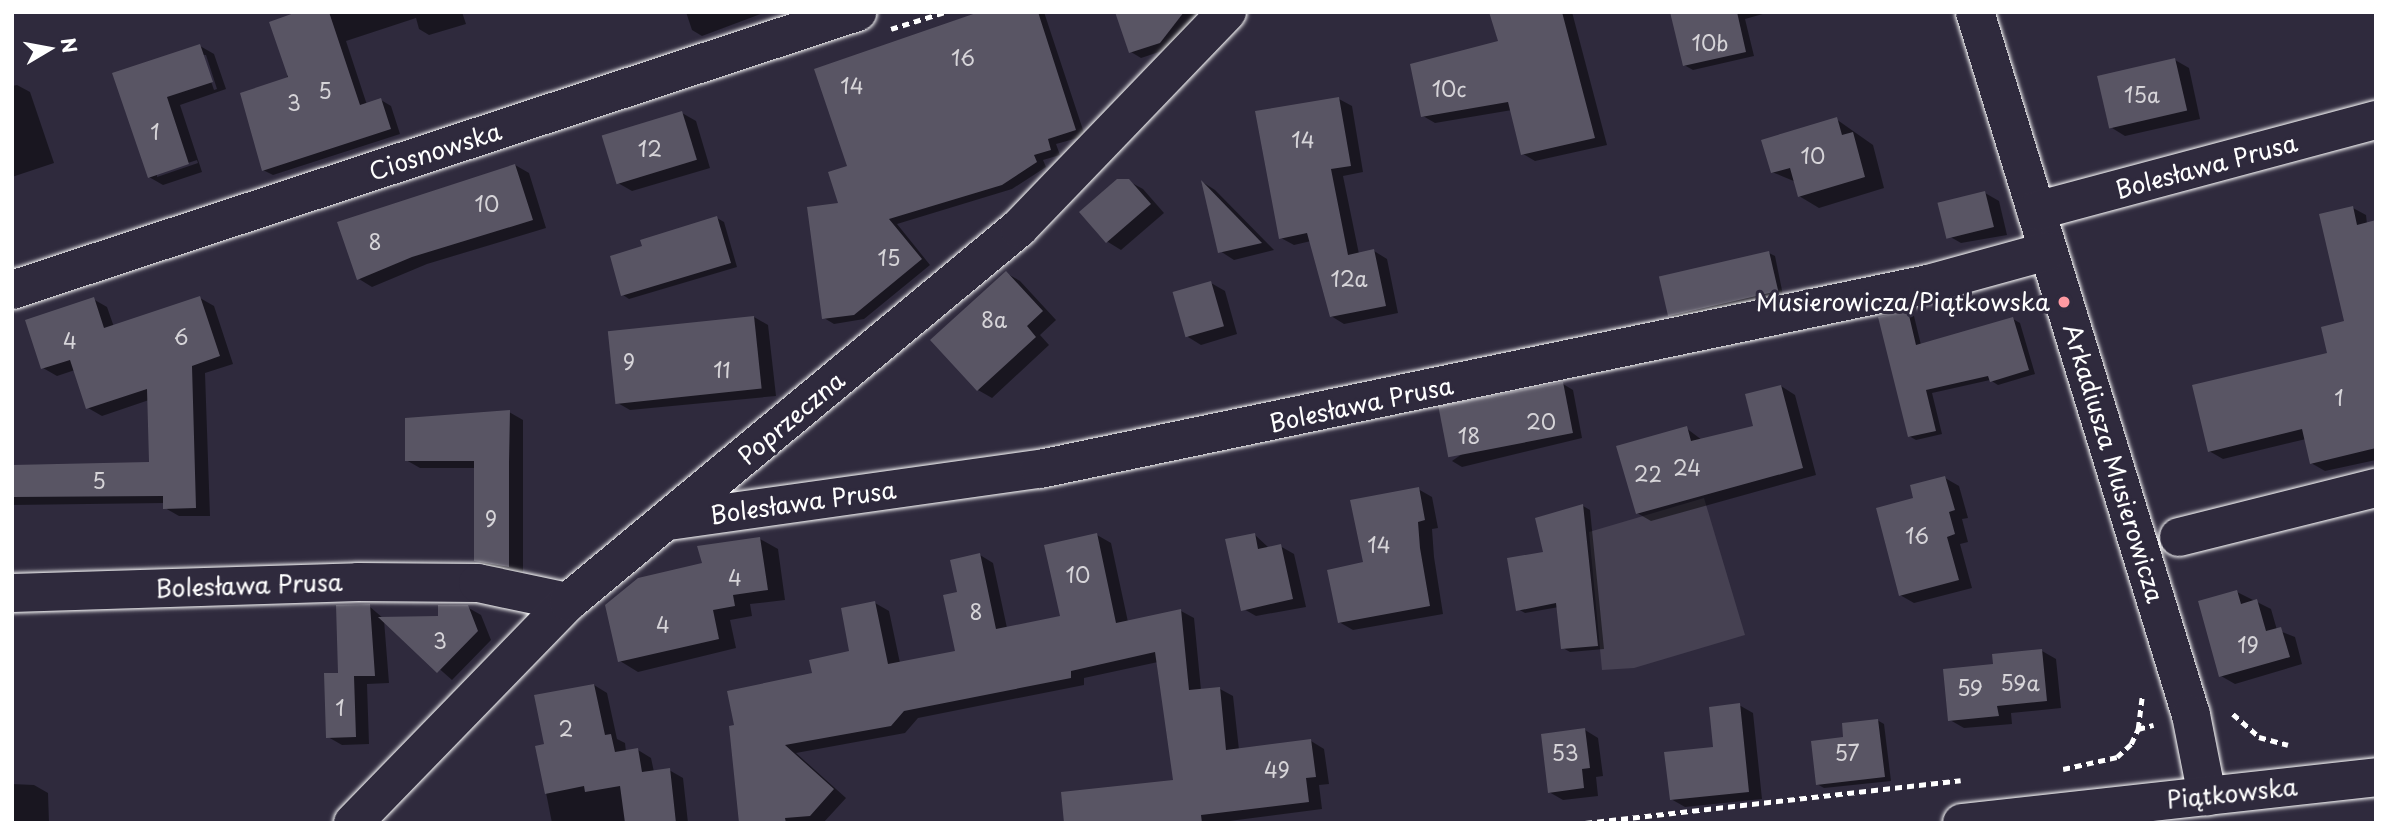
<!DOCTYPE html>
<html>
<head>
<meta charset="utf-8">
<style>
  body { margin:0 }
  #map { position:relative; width:2388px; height:835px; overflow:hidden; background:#2f2a3d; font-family:"Playpen Sans",sans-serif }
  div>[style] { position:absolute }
  .green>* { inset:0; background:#464152 }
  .shadow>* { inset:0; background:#0007 }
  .building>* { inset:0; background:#595564; transform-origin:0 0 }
  .path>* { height:4.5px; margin-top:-2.25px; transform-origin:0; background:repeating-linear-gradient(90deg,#fff 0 7px,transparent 0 12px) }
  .roads { filter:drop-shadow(0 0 2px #fff) drop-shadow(0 0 2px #fff) }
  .minor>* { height:38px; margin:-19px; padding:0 19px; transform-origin:19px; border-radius:19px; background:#2f2a3d }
  .major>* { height:38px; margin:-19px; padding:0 19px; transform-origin:19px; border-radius:19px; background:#2f2a3d }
  .dots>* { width:19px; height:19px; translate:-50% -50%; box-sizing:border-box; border:4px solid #2f2a3d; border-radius:50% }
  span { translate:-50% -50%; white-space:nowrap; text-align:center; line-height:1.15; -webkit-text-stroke:6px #2f2a3d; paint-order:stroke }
  .number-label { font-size:21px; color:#d6d4d8 }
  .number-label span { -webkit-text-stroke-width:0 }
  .street-label { font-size:24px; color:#fff }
  .poi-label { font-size:24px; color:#fff }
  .right { translate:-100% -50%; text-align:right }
  .frame { position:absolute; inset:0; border:14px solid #fff; pointer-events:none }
  .north { position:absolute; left:14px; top:14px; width:70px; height:70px; -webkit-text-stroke:5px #2f2a3d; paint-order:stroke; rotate:80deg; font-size:19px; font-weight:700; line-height:28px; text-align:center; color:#fff }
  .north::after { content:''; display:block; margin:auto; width:24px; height:32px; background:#fff; clip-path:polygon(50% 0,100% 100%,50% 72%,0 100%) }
</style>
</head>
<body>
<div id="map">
  <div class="green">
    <div style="clip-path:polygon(1704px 498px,1745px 635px,1634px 668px,1602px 670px,1589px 532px)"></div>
  </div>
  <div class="shadow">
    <div style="clip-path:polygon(304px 12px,462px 12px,466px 24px,429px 35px,419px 29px,416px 18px,346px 41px,367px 105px,381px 100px,391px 106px,400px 134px,273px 175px,263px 170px)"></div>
    <div style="clip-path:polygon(686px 12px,766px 12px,702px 36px,692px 30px)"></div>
    <div style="clip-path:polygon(985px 12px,1044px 12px,1085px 136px,1056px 144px,1060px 155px,1043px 160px,1046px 167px,1012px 189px,897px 224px,930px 265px,864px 319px,834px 324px,824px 318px,849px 167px)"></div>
    <div style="clip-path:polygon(1117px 12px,1198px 12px,1171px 48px,1141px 58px,1131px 52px)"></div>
    <div style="clip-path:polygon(1493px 12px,1572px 12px,1607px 145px,1535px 161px,1523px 154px,1512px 110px,1435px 123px,1423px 116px,1500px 42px)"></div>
    <div style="clip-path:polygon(1672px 12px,1770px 12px,1745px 19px,1754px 56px,1693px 70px,1684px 65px)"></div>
    <div style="clip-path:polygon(evenodd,200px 46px,214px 54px,226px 89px,180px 105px,202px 172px,163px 185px,149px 177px,114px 74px,200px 46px,202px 55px,206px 55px,217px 89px,214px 90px,202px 55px,200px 46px,197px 160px,198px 163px,157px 177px,157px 173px,197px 160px)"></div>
    <div style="clip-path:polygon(2175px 60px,2189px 68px,2200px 119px,2125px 136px,2112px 128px)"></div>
    <div style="clip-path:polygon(17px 85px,30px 92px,54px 163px,12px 177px,12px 86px)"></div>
    <div style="clip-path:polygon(1339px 99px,1352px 106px,1363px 172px,1343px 176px,1359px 254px,1374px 251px,1387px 259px,1398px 313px,1344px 324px,1331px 316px,1311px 241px,1294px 245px,1281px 238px)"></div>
    <div style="clip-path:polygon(682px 113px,696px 121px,710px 168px,632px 191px,618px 183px)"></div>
    <div style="clip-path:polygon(1836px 119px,1873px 145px,1884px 188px,1819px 208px,1799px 196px,1796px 182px,1772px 172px)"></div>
    <div style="clip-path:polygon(515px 165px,529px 173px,546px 228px,427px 264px,372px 287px,359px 279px)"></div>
    <div style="clip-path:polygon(1128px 181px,1143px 189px,1164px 213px,1121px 250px,1108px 242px,1082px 212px)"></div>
    <div style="clip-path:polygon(1204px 183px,1215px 190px,1274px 250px,1234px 260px,1220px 251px)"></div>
    <div style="clip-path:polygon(1985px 193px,1999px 201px,2007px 235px,1961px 243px,1947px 235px)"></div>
    <div style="clip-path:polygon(2353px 208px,2366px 215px,2367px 224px,2376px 222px,2376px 460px,2325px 471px,2311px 463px,2306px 439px,2223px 459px,2209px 451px,2329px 354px,2346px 323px)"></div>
    <div style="clip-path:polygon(717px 218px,724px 222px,737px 267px,629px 299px,623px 295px,644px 247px)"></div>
    <div style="clip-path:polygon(1769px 253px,1775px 256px,1783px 295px,1675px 317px,1669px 314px)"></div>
    <div style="clip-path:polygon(1006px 273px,1020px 281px,1056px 320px,1040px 335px,1049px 345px,992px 398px,978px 390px)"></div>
    <div style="clip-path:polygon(1211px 283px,1225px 291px,1237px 334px,1201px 345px,1188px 337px)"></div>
    <div style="clip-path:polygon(200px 298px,214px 306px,233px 364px,205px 373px,210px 516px,179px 516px,165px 508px,165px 503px,12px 505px,12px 467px,150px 463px,149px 400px,102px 416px,88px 408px,75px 370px,57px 376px,43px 368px,93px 299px,107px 307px,114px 327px)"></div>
    <div style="clip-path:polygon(1908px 312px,1914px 316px,1921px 345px,2013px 319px,2020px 323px,2035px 374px,1998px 385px,1990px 380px,1932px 393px,1942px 434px,1916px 440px,1909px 436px)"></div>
    <div style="clip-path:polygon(754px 317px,768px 325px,776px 396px,630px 410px,616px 402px)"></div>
    <div style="clip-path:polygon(1563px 384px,1573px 390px,1582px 438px,1462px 467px,1452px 461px)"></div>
    <div style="clip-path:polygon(1781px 386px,1795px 395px,1816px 475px,1651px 521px,1637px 513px,1686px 428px,1702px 440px,1755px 427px)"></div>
    <div style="clip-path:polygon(509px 412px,523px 420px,523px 574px,490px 568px,476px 560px,476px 468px,420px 468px,406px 460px)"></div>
    <div style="clip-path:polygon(1945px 478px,1959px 486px,1968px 518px,1962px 519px,1968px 542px,1960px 544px,1972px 588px,1914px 603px,1900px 595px,1915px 500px)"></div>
    <div style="clip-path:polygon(1418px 489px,1432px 497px,1438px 528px,1432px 529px,1434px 557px,1443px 614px,1353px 630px,1339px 622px,1365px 563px)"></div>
    <div style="clip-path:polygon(1583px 506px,1590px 510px,1604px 649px,1570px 652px,1563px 648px,1559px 607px,1525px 613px,1518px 609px,1546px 553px)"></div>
    <div style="clip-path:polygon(1254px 534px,1269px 548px,1280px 546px,1294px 554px,1306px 607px,1256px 616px,1242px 608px)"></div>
    <div style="clip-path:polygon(1097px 535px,1111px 543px,1128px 622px,1181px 611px,1194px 618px,1201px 690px,1220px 689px,1233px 696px,1239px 750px,1311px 741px,1324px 749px,1329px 784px,1319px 785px,1322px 809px,1214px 823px,1066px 823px,1175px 781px,1158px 662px,1084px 678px,1084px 685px,918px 718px,905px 733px,796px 753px,846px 798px,824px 822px,741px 823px,814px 674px,851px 653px,875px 603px,889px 611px,900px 663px,957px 652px,959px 594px,980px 555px,993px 563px,1007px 628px,1062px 618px)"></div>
    <div style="clip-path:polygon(760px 539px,778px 549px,785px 600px,750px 604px,752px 616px,730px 620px,736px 648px,638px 672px,620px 661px,704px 565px)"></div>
    <div style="clip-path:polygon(2237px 592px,2271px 609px,2277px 630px,2295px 637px,2302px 664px,2235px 684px,2221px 676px)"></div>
    <div style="clip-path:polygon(369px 606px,384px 619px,440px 618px,467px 607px,481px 615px,491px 640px,452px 680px,384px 620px,389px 683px,367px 684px,369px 744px,342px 745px,328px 737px,340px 675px)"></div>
    <div style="clip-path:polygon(2042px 651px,2056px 659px,2061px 708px,2011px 713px,2012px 724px,1964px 728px,1950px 720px,1995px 665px)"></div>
    <div style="clip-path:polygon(594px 685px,607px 693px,617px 739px,625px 743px,626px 752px,638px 750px,651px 758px,654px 772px,669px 770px,683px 778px,688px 823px,552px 823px,537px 747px,546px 745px)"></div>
    <div style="clip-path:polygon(1739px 705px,1753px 713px,1762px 799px,1685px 807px,1671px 799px,1715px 749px)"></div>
    <div style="clip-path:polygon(1877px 720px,1884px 724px,1891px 781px,1824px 788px,1817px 784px,1845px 738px)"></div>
    <div style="clip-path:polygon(1585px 730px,1598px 738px,1603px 776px,1596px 777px,1598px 796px,1563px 800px,1549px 792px)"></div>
    <div style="clip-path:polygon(12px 784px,34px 785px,48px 793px,49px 823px,12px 823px)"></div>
  </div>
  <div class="building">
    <div style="clip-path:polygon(297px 12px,329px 12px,360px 105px,381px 98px,391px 129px,262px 171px,240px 93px,288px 77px,269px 22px)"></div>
    <div style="clip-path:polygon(979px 12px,1038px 12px,1076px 130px,1048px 139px,1051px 150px,1034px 155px,1037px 162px,1002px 185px,889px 219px,922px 259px,854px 315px,822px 319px,807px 207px,838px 203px,828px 172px,847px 166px,814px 69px)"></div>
    <div style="clip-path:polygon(1115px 12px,1184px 12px,1160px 43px,1129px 53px)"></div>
    <div style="clip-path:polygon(1489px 12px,1562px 12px,1595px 138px,1521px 155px,1508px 102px,1421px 117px,1410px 64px,1498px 41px)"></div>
    <div style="clip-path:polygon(1670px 12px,1737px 12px,1746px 52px,1683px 66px)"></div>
    <div style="clip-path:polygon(200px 44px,213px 82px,167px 97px,189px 164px,148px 178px,112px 73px)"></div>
    <div style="left:2175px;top:58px;width:54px;height:80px;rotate:77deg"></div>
    <div style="clip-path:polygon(1339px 97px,1351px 166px,1331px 169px,1348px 255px,1374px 249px,1386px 306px,1330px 317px,1307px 233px,1279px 239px,1255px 111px)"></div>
    <div style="left:682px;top:111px;width:51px;height:84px;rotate:73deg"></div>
    <div style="clip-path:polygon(1837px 117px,1842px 135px,1853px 132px,1865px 177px,1798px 197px,1790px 168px,1771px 173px,1761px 140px)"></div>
    <div style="clip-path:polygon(515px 164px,533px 220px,412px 257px,357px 280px,337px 222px)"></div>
    <div style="clip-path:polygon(1117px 179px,1129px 179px,1151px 204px,1106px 243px,1079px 212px)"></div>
    <div style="clip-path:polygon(1201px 180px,1262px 243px,1218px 253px)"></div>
    <div style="left:1985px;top:191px;width:37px;height:49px;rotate:76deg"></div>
    <div style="clip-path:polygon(2353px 206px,2357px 225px,2376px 220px,2376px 448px,2310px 464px,2302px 429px,2208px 452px,2192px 385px,2327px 353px,2321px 327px,2344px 321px,2319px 214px)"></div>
    <div style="clip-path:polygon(717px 216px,731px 263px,621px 296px,610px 256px,642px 246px,640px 240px)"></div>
    <div style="left:1769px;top:251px;width:41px;height:113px;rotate:77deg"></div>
    <div style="clip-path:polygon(1006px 271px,1043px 311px,1027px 326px,1036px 337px,977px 391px,930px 340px)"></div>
    <div style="left:1211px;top:281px;width:47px;height:40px;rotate:74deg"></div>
    <div style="clip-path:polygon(200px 296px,220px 356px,192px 366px,196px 508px,163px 509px,163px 496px,12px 497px,12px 465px,149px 462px,147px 389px,86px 409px,70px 360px,41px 369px,25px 320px,94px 297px,104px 328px)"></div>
    <div style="clip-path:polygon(1908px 311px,1916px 345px,2013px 317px,2029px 370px,1990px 382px,1988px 376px,1926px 390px,1936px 431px,1908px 437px,1878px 317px)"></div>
    <div style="left:754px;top:316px;width:73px;height:147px;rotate:84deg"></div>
    <div style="left:1563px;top:382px;width:52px;height:127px;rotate:79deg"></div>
    <div style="clip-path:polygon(1781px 385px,1803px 468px,1636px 514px,1616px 446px,1687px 426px,1691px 441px,1753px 426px,1745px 394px)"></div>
    <div style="clip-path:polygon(510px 410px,509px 463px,509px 567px,474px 561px,474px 461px,405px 461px,405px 418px)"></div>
    <div style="clip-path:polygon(1945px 476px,1955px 510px,1949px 512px,1955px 534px,1947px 537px,1959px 580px,1899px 596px,1876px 508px,1913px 498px,1910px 485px)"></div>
    <div style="clip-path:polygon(1419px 487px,1425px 520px,1418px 522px,1420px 548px,1430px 606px,1338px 623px,1327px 570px,1363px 562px,1350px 500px)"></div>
    <div style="clip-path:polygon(1583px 504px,1598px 646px,1561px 649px,1556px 603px,1516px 611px,1507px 558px,1543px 552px,1535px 518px)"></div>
    <div style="clip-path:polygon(1097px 533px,1116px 623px,1181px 609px,1189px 690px,1220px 687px,1226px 750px,1311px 739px,1316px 777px,1306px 778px,1309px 802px,1201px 815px,1202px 823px,1064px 823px,1061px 792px,1173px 780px,1155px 652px,1071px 671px,1071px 678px,904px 711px,891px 726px,785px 745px,834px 789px,810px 816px,785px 818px,786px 823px,739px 823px,729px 726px,734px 725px,727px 691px,812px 673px,809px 660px,849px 651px,841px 608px,875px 601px,888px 664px,955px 651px,943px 595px,957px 592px,950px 560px,980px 553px,996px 629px,1060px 616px,1044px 545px)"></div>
    <div style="clip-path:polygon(1255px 533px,1258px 549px,1281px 544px,1293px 599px,1241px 611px,1225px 539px)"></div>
    <div style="clip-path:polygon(760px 537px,768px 590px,733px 595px,735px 606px,713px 610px,719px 639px,618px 662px,605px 605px,638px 578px,702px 563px,697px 546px)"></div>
    <div style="clip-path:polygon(2237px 590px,2241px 604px,2257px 599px,2266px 631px,2281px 627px,2290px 657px,2219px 677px,2198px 601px)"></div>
    <div style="clip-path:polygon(370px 604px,375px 676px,354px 676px,356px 737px,326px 738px,324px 673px,338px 673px,336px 605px)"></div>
    <div style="clip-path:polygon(438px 605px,468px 605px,478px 631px,437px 673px,378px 617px,438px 616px)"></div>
    <div style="clip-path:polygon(2042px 649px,2047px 701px,1997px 706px,1999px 716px,1948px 721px,1943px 669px,1993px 664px,1992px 654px)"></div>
    <div style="clip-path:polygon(594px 684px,605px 735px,611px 734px,615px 752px,638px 748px,642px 772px,670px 768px,676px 823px,625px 823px,620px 786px,585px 792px,584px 786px,545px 794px,535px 746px,544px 744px,534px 695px)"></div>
    <div style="clip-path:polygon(1740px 703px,1749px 792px,1670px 800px,1664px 752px,1713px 747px,1709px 707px)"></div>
    <div style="clip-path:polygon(1878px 719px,1885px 777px,1816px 785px,1811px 741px,1843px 737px,1842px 723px)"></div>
    <div style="clip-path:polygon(1585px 728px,1590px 768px,1582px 769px,1584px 788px,1548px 793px,1541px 734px)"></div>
  </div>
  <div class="path">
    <div style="left:891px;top:29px;width:57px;rotate:-17.5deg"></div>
    <div style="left:2233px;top:714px;width:35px;rotate:41deg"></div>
    <div style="left:2259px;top:737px;width:30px;rotate:15deg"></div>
    <div style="left:2138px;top:729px;width:33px;rotate:-83deg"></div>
    <div style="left:2063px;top:769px;width:55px;rotate:-12.5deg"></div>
    <div style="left:2117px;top:757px;width:19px;rotate:-43deg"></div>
    <div style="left:2131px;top:744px;width:17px;rotate:-65deg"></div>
    <div style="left:2138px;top:729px;width:16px;rotate:-15deg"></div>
    <div style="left:1585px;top:823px;width:378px;rotate:-6.5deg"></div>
  </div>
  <div class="roads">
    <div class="minor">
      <div style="left:1975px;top:12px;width:735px;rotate:72.92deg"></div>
      <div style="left:2191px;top:715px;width:83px;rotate:78.8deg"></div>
      <div style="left:2036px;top:211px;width:352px;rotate:-15deg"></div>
      <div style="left:12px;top:290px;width:890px;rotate:-18.21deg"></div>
      <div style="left:668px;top:521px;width:376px;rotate:-8deg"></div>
      <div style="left:1040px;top:469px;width:907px;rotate:-11.77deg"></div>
      <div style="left:1928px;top:284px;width:124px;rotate:-15.4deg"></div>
      <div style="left:2179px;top:537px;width:203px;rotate:-14deg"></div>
      <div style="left:12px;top:593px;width:346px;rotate:-1.8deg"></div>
      <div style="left:358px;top:582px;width:120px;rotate:0.5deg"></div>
      <div style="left:478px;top:583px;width:92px;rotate:11.9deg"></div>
      <div style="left:353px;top:823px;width:308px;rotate:-45.8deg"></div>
      <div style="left:568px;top:602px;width:586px;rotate:-39.67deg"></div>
      <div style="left:1019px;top:228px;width:300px;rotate:-46.1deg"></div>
    </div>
    <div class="major">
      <div style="left:1962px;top:823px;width:417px;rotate:-6.3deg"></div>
    </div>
  </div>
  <div class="dots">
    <div style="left:2064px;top:302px;background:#ff9aa2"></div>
  </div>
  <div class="number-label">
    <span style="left:1710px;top:42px">10b</span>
    <span style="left:963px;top:57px">16</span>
    <span style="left:852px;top:85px">14</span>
    <span style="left:1449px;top:88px">10c</span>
    <span style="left:325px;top:90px">5</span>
    <span style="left:2142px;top:94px">15a</span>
    <span style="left:294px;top:102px">3</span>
    <span style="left:155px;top:131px">1</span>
    <span style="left:1303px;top:139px">14</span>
    <span style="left:650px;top:148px">12</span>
    <span style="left:1813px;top:155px">10</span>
    <span style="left:487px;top:203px">10</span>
    <span style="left:375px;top:241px">8</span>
    <span style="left:889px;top:257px">15</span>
    <span style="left:1349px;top:278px">12a</span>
    <span style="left:994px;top:319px">8a</span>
    <span style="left:181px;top:336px">6</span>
    <span style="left:70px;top:340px">4</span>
    <span style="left:629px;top:361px">9</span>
    <span style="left:722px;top:369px">11</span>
    <span style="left:2339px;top:397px">1</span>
    <span style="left:1541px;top:421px">20</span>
    <span style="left:1469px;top:435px">18</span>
    <span style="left:1687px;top:467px">24</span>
    <span style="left:1648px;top:473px">22</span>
    <span style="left:99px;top:480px">5</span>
    <span style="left:491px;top:518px">9</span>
    <span style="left:1917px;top:535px">16</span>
    <span style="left:1379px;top:544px">14</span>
    <span style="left:1078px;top:574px">10</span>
    <span style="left:735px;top:577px">4</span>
    <span style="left:976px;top:611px">8</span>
    <span style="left:663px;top:624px">4</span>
    <span style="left:440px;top:640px">3</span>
    <span style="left:2248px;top:644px">19</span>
    <span style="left:2020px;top:682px">59a</span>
    <span style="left:1970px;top:687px">59</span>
    <span style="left:340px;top:707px">1</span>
    <span style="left:566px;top:728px">2</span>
    <span style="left:1565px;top:752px">53</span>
    <span style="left:1847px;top:752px">57</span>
    <span style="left:1277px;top:769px">49</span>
  </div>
  <div class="street-label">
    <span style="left:435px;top:151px;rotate:-18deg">Ciosnowska</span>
    <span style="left:2206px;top:166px;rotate:-15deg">Bolesława Prusa</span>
    <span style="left:1361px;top:404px;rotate:-12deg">Bolesława Prusa</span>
    <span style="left:791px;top:418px;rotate:-40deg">Poprzeczna</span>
    <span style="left:2114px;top:463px;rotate:73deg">Arkadiusza Musierowicza</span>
    <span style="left:803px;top:502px;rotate:-8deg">Bolesława Prusa</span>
    <span style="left:249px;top:585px;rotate:-2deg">Bolesława Prusa</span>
    <span style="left:2232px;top:793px;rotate:-6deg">Piątkowska</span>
  </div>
  <div class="poi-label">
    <span class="right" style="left:2050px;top:302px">Musierowicza/Piątkowska</span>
  </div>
  <div class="frame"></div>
  <div class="north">N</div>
</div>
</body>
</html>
